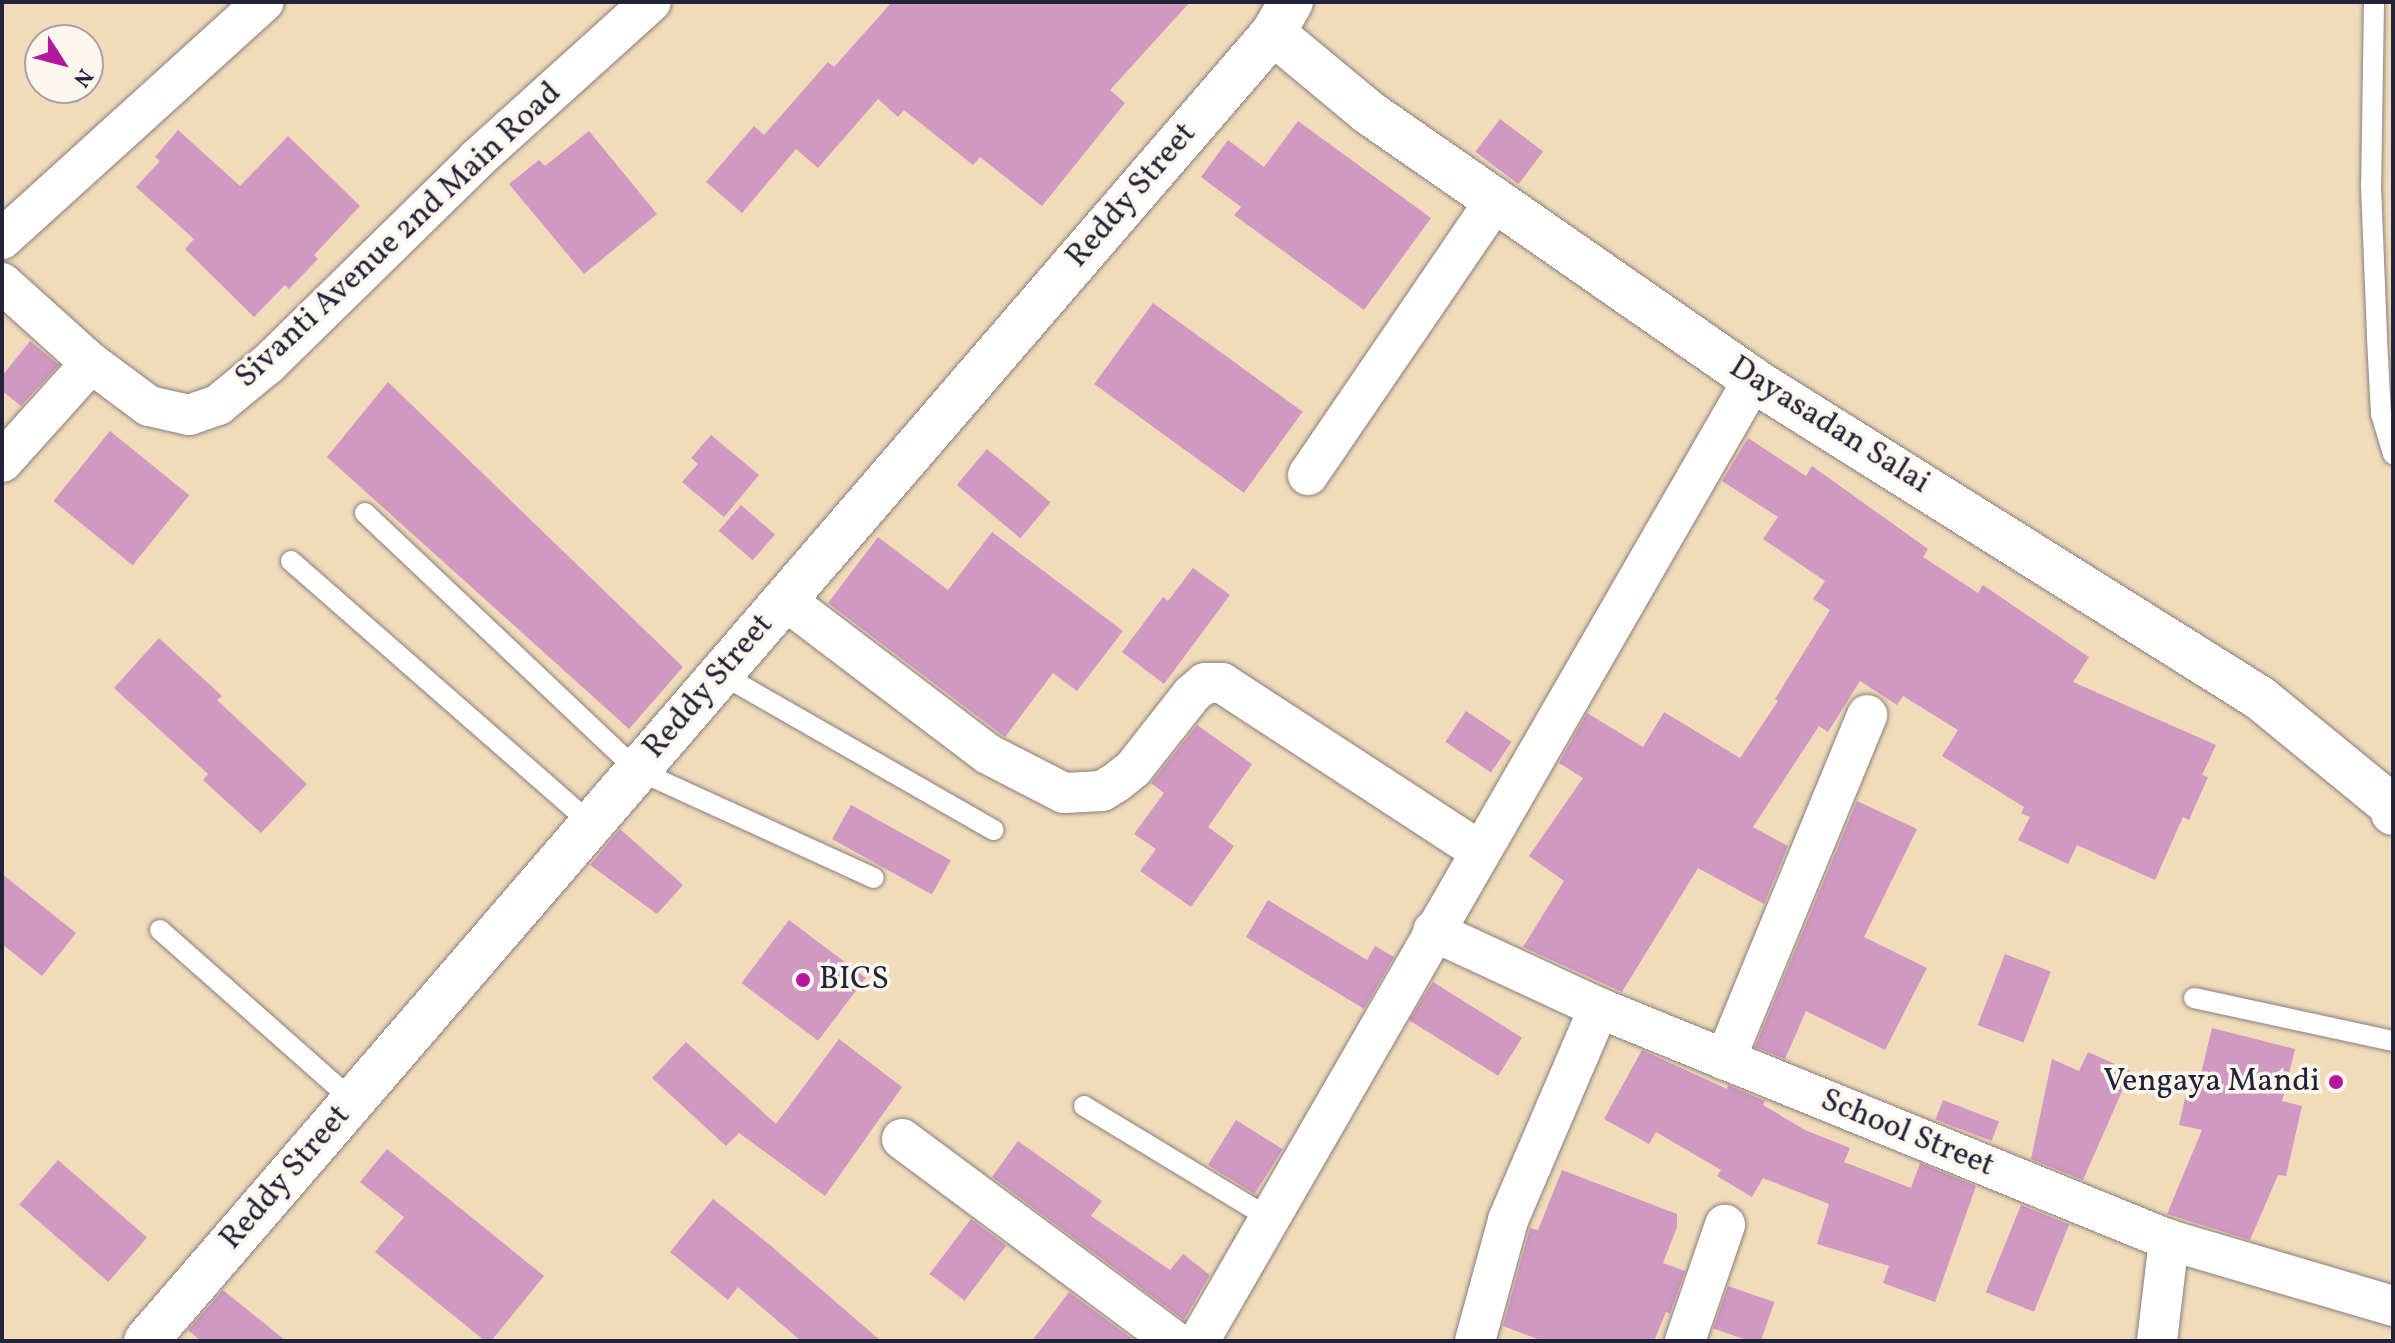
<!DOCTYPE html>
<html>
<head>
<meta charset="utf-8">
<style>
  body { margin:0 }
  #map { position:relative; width:2395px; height:1343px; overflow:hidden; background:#f0dcbb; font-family:Vollkorn,serif }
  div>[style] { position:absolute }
  .building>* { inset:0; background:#d198c2; transform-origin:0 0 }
  .roads { filter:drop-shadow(0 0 2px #897f7b) drop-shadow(0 0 2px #897f7b) }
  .lane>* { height:20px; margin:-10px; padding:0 10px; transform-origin:10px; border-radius:10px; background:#fff }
  .street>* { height:40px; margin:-20px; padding:0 20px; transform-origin:20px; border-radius:20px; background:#fff }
  .secondary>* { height:44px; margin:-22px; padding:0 22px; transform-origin:22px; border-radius:22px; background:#fff }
  .primary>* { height:44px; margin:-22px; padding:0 22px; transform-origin:22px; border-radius:22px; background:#fff }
  .dots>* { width:22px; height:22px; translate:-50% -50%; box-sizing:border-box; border:4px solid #fbf7ec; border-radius:50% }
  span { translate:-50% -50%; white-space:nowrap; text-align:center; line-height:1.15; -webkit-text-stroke:7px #fbf7ec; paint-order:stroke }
  .street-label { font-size:32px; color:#22223b }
  .poi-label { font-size:32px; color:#22223b }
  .left { translate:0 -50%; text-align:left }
  .right { translate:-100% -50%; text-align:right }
  .frame { position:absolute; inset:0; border:4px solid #22223b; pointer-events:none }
  .north { position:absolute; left:24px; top:24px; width:80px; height:80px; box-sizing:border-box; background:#fbf7ec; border:2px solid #a4a2a5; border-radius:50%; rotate:126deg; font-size:22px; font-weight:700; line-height:32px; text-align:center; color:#22223b }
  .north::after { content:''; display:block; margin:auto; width:28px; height:36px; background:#b5179e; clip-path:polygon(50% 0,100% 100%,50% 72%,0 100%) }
</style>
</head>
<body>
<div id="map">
  <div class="building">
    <div style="clip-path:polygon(892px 2px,1190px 2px,1110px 90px,1125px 103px,1042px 206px,980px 157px,973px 165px,904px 110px,898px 117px,878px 99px,818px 168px,796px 149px,742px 213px,706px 182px,754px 126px,764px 135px,828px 62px,834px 67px)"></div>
    <div style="left:1500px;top:119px;width:54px;height:41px;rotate:37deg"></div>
    <div style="clip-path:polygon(1298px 121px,1431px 218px,1364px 310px,1234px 215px,1241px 207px,1201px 177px,1228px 140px,1264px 167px)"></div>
    <div style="clip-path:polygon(178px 130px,240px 186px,288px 136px,360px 206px,314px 255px,318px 259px,289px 289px,285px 285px,254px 317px,185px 249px,194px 239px,136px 187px,160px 161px,155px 157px)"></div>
    <div style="clip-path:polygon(589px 131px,657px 214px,584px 274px,509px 184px,539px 160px,545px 166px)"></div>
    <div style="left:1153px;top:303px;width:185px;height:100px;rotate:36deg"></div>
    <div style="clip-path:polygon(30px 341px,59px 365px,21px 406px,2px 391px,2px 376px)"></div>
    <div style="clip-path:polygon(388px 382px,683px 667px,629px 729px,327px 457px)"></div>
    <div style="left:110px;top:431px;width:102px;height:90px;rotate:39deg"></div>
    <div style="clip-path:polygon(711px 435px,759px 475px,724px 517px,682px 482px,698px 464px,691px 458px)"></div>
    <div style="clip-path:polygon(1748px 438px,1806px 476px,1812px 466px,1928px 549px,1923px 557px,1978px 593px,1983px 585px,2089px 657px,2073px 682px,2216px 745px,2202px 775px,2208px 777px,2189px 820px,2183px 817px,2155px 880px,2077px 845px,2068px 864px,2018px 840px,2030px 817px,2021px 813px,2024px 807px,1942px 756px,1958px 730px,1903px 696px,1897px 705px,1860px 681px,1828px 732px,1819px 726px,1753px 827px,1788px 846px,1764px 904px,1698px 868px,1622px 992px,1523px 947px,1564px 881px,1529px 856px,1583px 778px,1559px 763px,1587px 713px,1643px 747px,1664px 712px,1740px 758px,1778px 701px,1775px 699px,1830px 610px,1813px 599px,1825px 581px,1763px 539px,1778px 517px,1722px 481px)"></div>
    <div style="left:987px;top:449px;width:83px;height:47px;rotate:40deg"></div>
    <div style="left:741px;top:505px;width:45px;height:34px;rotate:41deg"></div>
    <div style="clip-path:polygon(992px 532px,1123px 631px,1077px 691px,1053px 673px,1005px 737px,828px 603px,878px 537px,948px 590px)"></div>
    <div style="clip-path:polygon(1193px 568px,1230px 595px,1164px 684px,1122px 652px,1163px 597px,1168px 601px)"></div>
    <div style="clip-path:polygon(159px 638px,222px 696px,217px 700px,307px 784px,261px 833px,203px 780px,208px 774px,114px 688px)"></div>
    <div style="left:1466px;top:711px;width:55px;height:37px;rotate:34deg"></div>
    <div style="clip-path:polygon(1197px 725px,1252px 764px,1208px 827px,1234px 846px,1191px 907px,1140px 871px,1156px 849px,1134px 834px,1164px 793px,1151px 783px)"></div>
    <div style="clip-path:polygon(1857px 801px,1917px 829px,1864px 937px,1927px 968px,1885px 1050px,1806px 1011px,1785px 1059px,1755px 1047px)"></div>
    <div style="left:851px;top:805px;width:114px;height:39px;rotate:29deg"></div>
    <div style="clip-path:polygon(620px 829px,683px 885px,657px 914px,590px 865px)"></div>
    <div style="clip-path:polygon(2px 874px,76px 933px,42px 976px,2px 944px)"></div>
    <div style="clip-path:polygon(1268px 900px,1367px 960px,1375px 946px,1394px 957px,1364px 1009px,1246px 937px)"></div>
    <div style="left:789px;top:920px;width:96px;height:79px;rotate:37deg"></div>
    <div style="left:2005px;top:954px;width:49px;height:76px;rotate:21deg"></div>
    <div style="left:1433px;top:982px;width:105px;height:45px;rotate:32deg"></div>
    <div style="clip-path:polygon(2212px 1028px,2295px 1049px,2282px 1101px,2302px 1106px,2286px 1176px,2278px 1175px,2250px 1240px,2167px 1214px,2202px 1130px,2179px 1125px,2189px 1080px,2199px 1082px)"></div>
    <div style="clip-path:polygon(839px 1039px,902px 1087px,825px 1196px,739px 1133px,726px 1146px,652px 1078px,686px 1042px,776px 1124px)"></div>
    <div style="clip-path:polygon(1642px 1050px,1727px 1089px,1728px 1085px,1765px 1101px,1763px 1105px,1805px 1130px,1850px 1148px,1844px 1162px,1911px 1188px,1920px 1163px,1976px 1186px,1935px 1302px,1883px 1283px,1889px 1266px,1817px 1244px,1829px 1204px,1763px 1178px,1752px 1197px,1717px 1176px,1721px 1170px,1656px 1132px,1649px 1144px,1604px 1119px)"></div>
    <div style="clip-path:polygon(2088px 1052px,2131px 1071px,2083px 1180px,2031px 1159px,2052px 1059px,2079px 1071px)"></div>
    <div style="left:1943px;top:1100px;width:60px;height:21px;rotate:21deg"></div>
    <div style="left:1236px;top:1120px;width:55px;height:53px;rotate:32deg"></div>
    <div style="clip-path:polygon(1018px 1141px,1102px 1201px,1091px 1216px,1170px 1270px,1183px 1254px,1210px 1275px,1184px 1320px,992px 1177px)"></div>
    <div style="clip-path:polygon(387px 1149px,544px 1276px,491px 1341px,485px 1341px,375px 1252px,404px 1217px,360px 1182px)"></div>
    <div style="left:58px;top:1160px;width:118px;height:59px;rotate:41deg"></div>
    <div style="clip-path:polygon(1562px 1170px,1677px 1214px,1677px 1227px,1663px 1263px,1685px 1271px,1670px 1314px,1666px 1312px,1654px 1341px,1543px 1341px,1503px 1326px,1530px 1228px,1538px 1230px)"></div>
    <div style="clip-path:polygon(713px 1199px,771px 1246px,881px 1341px,801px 1341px,738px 1287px,728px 1300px,670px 1252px)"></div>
    <div style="left:2021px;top:1205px;width:52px;height:94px;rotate:22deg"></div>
    <div style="left:971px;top:1219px;width:44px;height:69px;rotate:37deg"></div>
    <div style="left:1728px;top:1286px;width:49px;height:45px;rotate:19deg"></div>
    <div style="clip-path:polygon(223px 1290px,286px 1341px,201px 1341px,188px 1330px)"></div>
    <div style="clip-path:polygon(1069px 1292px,1135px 1341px,1032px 1341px)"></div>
  </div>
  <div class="roads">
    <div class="lane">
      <div style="left:2374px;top:2px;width:184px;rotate:90.9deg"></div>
      <div style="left:2371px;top:186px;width:152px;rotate:87.7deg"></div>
      <div style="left:2377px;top:338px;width:76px;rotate:87deg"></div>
      <div style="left:2381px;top:414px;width:42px;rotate:73.3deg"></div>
      <div style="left:365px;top:513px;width:374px;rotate:43.4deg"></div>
      <div style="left:637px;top:770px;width:260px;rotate:24.5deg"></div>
      <div style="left:291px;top:561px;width:399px;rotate:41.2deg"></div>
      <div style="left:721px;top:674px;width:314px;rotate:29.8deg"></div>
      <div style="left:160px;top:930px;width:258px;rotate:41.5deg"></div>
      <div style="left:2194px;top:998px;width:204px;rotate:12.2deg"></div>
      <div style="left:1084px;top:1106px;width:216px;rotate:31.2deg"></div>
    </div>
    <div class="street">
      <div style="left:2px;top:239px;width:353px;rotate:-42.2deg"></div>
      <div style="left:2px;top:283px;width:120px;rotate:42deg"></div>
      <div style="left:91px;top:363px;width:72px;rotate:36.6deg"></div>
      <div style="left:149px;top:406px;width:41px;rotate:12.7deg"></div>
      <div style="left:189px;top:415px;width:31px;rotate:-19deg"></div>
      <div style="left:218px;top:405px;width:65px;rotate:-39.4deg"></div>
      <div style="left:268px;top:364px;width:293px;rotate:-44.4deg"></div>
      <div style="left:477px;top:159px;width:234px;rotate:-42.1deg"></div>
      <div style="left:2px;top:462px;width:133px;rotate:-48deg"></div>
      <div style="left:1308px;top:475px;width:332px;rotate:-55.7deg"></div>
      <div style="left:785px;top:600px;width:255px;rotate:37.2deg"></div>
      <div style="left:988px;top:754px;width:85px;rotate:27.2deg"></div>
      <div style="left:1064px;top:793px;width:38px;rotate:-3deg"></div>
      <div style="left:1102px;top:791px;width:19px;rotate:-32deg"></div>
      <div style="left:1118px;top:781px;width:19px;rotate:-39deg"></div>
      <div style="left:1133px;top:769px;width:95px;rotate:-51.8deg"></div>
      <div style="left:1192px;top:694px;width:17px;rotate:-40deg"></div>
      <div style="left:1205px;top:683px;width:17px"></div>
      <div style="left:1222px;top:683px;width:308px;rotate:33.1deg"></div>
      <div style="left:1433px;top:931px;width:183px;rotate:24.9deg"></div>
      <div style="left:1599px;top:1008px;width:615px;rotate:22.15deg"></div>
      <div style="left:2169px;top:1240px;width:234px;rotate:16.4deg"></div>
      <div style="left:1725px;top:1060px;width:373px;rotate:-67.6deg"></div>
      <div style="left:902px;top:1139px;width:339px;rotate:36.6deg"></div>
      <div style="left:1199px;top:1341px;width:1109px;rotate:-60.04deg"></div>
      <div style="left:1475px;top:1341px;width:125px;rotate:-74.7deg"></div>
      <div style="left:1508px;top:1220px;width:231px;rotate:-66.8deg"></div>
      <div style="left:1685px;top:1341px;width:123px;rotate:-71deg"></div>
      <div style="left:2157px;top:1341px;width:102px;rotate:-83.2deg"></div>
    </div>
    <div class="secondary">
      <div style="left:1273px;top:33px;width:124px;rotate:39.7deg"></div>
      <div style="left:1368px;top:112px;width:469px;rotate:34.8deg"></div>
      <div style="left:1753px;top:380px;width:598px;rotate:32.1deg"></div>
      <div style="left:2260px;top:698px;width:172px;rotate:39.3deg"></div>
      <div style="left:146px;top:1341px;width:1727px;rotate:-49.25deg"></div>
      <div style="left:1273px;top:33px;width:36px;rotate:-60deg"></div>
    </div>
    <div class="primary">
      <div style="left:2393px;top:807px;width:6px;rotate:90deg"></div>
    </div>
  </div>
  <div class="dots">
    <div style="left:803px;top:980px;background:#b5179e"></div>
    <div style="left:2336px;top:1082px;background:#b5179e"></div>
  </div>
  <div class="street-label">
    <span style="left:1132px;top:196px;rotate:-49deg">Reddy Street</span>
    <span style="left:399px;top:236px;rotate:-43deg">Sivanti Avenue 2nd Main Road</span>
    <span style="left:1829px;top:426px;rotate:32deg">Dayasadan Salai</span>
    <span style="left:709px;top:687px;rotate:-49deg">Reddy Street</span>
    <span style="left:1907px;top:1134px;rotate:22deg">School Street</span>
    <span style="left:286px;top:1178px;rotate:-49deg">Reddy Street</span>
  </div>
  <div class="poi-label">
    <span class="left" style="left:819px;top:980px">BICS</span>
    <span class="right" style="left:2320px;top:1082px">Vengaya Mandi</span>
  </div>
  <div class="frame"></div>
  <div class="north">N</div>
</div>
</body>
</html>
